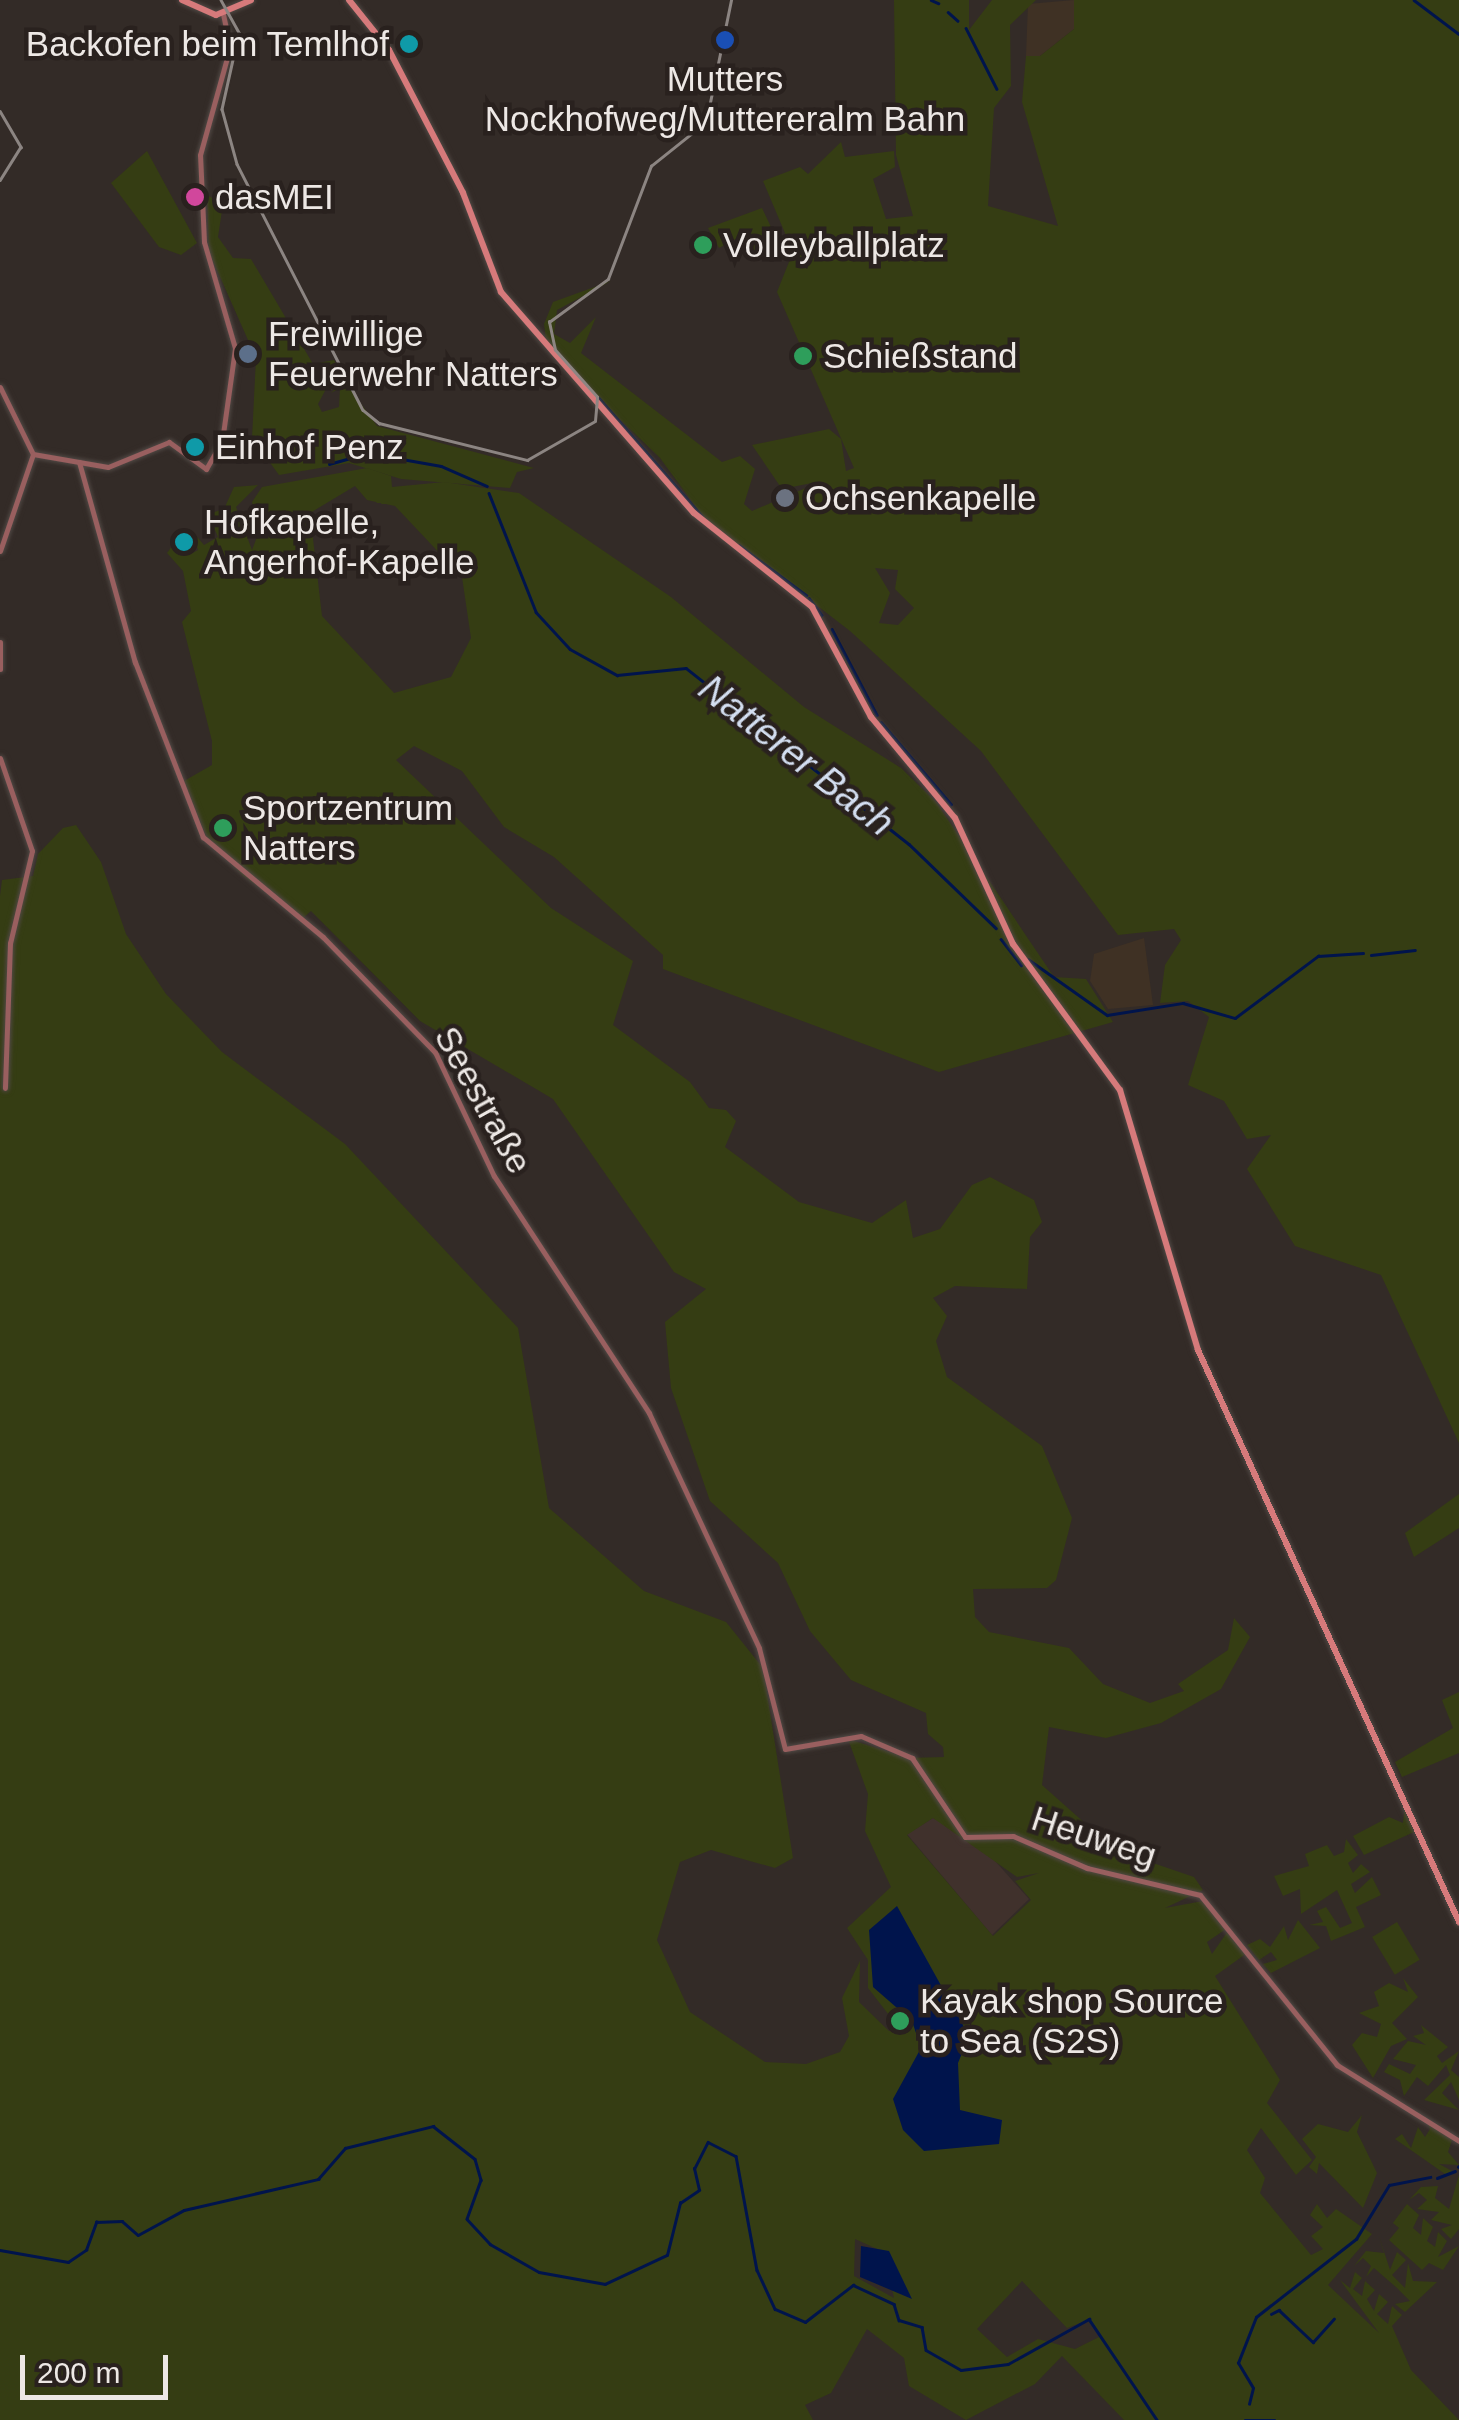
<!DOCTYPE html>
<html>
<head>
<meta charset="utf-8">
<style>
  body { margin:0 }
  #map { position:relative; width:1459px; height:2420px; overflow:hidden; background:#332b27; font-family:Arial,sans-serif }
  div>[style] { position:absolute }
  .commercial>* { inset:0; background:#3f3124 }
  .built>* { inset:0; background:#40312c }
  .green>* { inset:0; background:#353d13; transform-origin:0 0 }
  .water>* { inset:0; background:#00144c }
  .stream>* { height:2.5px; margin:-1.25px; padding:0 1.25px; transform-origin:1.25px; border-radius:1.25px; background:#00144c }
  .roads { filter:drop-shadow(0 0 2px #514945) drop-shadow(0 0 2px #514945) }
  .tertiary>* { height:5px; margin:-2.5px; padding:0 2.5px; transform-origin:2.5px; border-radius:2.5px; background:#995f5f }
  .secondary>* { height:6px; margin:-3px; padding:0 3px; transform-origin:3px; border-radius:3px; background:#d67a7b }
  .tram>* { height:2.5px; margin:-1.25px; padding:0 1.25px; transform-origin:1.25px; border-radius:1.25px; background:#8c8582 }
  .dots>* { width:28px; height:28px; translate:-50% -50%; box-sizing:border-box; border:5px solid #29211e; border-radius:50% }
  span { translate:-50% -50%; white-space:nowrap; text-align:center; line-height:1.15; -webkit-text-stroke:9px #29211e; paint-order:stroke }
  .poi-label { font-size:35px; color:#ede8e5 }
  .right { translate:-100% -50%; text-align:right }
  .left { translate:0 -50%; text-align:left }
  .street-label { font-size:35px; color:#ede8e5 }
  .water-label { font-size:38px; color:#d3def0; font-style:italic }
  .scale { position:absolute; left:20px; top:2355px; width:148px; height:45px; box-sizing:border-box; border:5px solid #ede8e5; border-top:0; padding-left:12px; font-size:30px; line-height:35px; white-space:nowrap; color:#ede8e5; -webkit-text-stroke:8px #29211e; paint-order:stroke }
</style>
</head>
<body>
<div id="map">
  <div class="commercial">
    <div style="clip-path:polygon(1074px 0,1074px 29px,1040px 56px,1026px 56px,1028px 4px)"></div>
    <div style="clip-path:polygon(1144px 938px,1153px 1005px,1108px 1009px,1090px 981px,1094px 954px)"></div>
  </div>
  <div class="built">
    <div style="clip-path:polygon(933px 1818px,980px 1844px,1029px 1899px,992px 1935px,907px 1834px)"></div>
  </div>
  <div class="green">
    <div style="clip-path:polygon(evenodd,894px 0,969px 0,969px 30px,992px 0,1036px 0,1010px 25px,1011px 86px,994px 108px,988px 206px,1058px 226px,1022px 102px,1026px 56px,1040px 56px,1074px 29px,1074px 0,1459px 0,1459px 1443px,1381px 1275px,1295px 1246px,1247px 1169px,1271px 1135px,1247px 1139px,1224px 1101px,1188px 1085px,1209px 1017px,1188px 1001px,1160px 1003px,1165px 965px,1181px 940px,1174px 929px,1118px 935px,981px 751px,850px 631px,704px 518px,660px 458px,547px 349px,544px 324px,553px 302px,611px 281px,557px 310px,554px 334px,570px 343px,596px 317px,581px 353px,722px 462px,740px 456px,755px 469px,744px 504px,752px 511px,822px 481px,782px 489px,752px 445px,829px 429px,841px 439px,846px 471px,854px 468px,777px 292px,793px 252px,763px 181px,800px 167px,808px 174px,841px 142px,845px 157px,894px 151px,895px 167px,873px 179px,886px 219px,913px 216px,896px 155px,894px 0,875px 568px,898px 570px,895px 589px,914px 608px,898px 625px,879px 623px,890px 593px,875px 568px)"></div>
    <div style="clip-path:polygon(147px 151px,197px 243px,181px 255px,159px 247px,111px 183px)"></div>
    <div style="clip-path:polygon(207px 195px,223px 204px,218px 237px,233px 258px,251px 259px,313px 364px,334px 360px,343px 378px,326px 389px,318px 404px,322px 412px,339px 407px,340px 388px,331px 393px,344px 380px,377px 426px,534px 468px,517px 472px,510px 488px,401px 479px,349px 463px,279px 475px,252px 438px,256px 358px,209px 252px)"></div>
    <div style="clip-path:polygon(762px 208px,779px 244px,754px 257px,743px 235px,719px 248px,708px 228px)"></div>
    <div style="clip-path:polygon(evenodd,367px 468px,391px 476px,392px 487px,444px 482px,519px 493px,671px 597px,804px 707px,901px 768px,936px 802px,1054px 977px,1086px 979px,1113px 1022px,939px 1072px,663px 969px,663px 955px,554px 857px,504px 827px,462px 771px,414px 746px,396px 760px,551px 908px,633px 961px,613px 1025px,690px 1082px,709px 1108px,726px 1110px,736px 1121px,725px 1147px,799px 1202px,872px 1223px,906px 1200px,913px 1238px,940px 1229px,972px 1185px,990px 1177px,1034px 1200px,1042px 1222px,1030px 1237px,1027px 1289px,955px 1286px,933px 1298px,947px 1316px,936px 1341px,947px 1377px,1042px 1446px,1072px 1518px,1056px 1580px,1047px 1588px,973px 1589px,975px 1617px,989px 1632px,1069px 1648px,1103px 1684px,1150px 1703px,1184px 1691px,1178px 1684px,1228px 1650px,1234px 1618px,1250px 1637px,1221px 1689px,1161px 1723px,1106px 1738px,1049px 1727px,1042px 1785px,1115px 1850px,1194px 1877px,1203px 1890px,1165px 1908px,1203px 1901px,1226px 1929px,1207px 1942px,1212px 1954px,1228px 1931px,1247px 1953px,1215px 1976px,1280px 2080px,1267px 2103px,1312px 2160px,1296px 2175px,1261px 2128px,1247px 2150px,1265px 2178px,1260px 2193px,1311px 2255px,1323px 2249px,1311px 2236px,1323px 2227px,1310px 2215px,1317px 2204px,1327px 2218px,1336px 2209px,1372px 2234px,1328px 2285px,1379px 2333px,1340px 2280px,1350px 2288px,1355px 2272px,1362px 2278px,1353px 2289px,1362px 2296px,1365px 2281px,1375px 2290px,1367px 2299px,1374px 2311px,1379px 2294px,1388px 2302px,1377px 2314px,1388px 2324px,1392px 2306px,1402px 2315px,1392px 2326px,1411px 2370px,1459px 2420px,1124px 2420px,1062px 2356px,1035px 2384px,966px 2420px,909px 2386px,904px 2358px,867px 2329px,831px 2393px,805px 2405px,813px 2420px,0 2420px,0 896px,2px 880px,33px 876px,38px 854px,63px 828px,76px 825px,101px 862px,126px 934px,166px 994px,222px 1052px,345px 1144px,518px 1328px,549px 1508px,644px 1591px,726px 1622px,763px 1668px,793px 1858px,775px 1868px,711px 1850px,680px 1862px,657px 1940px,690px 2012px,765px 2062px,806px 2064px,840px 2052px,849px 2036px,842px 1998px,860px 1961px,859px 2002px,889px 2031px,899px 2028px,868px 1988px,868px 1960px,847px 1928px,891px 1887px,865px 1831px,868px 1794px,848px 1739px,908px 1758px,944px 1757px,943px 1747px,928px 1734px,926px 1713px,851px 1680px,810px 1631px,778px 1563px,710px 1501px,671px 1388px,665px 1322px,706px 1289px,674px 1272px,553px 1099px,420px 1021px,311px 911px,303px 918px,243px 876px,207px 838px,184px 781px,212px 765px,212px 741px,182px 622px,191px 611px,183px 571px,167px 553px,173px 545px,189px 555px,198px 550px,192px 531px,204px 545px,218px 537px,208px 514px,224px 509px,234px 487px,258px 485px,236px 507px,252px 550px,260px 529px,252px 502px,262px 487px,367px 468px,355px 486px,367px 500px,395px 506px,462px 577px,471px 638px,451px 677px,394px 693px,322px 616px,310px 513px,355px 486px,367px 468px,933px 1818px,1017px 1877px,1039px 1873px,1015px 1881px,1031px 1900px,993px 1936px,907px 1835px,933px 1818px,367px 468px,855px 2239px,884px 2252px,894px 2298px,854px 2276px,855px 2239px,367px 468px,1022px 2281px,1067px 2328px,1088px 2320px,1101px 2336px,1075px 2349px,1038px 2339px,1007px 2357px,977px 2329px,1022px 2281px)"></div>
    <div style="clip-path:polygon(1459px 1494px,1459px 1528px,1414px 1557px,1405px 1533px)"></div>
    <div style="clip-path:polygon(1459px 1692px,1459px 1753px,1402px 1777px,1395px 1762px,1453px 1728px,1442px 1700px)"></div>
    <div style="clip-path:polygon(1405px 1805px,1414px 1832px,1364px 1855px,1353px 1836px,1389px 1817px,1403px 1823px)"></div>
    <div style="clip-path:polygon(1346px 1839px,1358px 1855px,1348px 1863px,1353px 1873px,1361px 1864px,1370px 1872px,1351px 1884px,1355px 1893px,1372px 1877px,1381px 1895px,1356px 1907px,1365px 1927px,1331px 1941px,1326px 1926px,1309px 1925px,1323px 1922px,1317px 1911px,1326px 1907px,1340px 1928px,1352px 1923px,1337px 1890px,1301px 1914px,1300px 1889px,1283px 1896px,1274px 1876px,1309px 1866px,1305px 1854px,1327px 1845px,1334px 1856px,1344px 1852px)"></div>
    <div style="clip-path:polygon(1298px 1920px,1320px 1948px,1271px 1973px,1263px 1964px,1277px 1960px,1271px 1952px,1259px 1960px,1247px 1945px,1260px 1939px,1270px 1947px,1284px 1926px,1288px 1940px)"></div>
    <div style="left:1397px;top:1922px;width:44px;height:29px;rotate:59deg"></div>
    <div style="clip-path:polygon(1403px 1978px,1418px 1997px,1392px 2023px,1407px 2039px,1391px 2046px,1373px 2078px,1352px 2045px,1362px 2033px,1377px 2037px,1381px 2024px,1359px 2013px,1379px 2006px,1374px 1992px,1389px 1983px,1408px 1992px)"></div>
    <div style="clip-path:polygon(1421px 2025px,1448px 2047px,1437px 2056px,1442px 2063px,1459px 2051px,1451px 2070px,1459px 2077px,1459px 2100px,1451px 2082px,1442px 2093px,1459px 2110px,1424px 2100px,1450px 2075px,1446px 2065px,1428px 2086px,1417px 2077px,1404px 2096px,1400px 2080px,1384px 2072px,1389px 2064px,1410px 2074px,1416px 2065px,1393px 2059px,1408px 2041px,1426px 2045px,1413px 2036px,1424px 2033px)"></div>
    <div style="clip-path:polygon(1362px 2115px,1357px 2132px,1377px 2173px,1363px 2208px,1319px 2163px,1317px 2174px,1309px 2167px,1316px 2157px,1302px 2139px,1318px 2124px,1348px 2132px)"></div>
    <div style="clip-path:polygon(1426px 2120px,1453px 2137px,1448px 2152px,1459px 2165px,1439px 2164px,1454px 2172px,1448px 2176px,1395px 2139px,1402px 2134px,1411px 2148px,1418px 2127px,1425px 2137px,1430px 2129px)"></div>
    <div style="clip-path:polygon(1459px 2175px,1459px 2229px,1451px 2239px,1441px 2229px,1452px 2225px,1431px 2220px,1439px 2212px,1417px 2209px,1427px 2200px,1419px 2193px,1409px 2200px,1421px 2187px,1438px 2186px,1435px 2198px,1449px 2209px)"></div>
    <div style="clip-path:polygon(1407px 2204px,1419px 2215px,1413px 2228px,1421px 2235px,1423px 2218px,1433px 2227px,1427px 2241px,1435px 2247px,1438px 2232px,1447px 2241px,1438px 2257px,1459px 2246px,1443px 2270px,1429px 2263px,1422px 2270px,1389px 2240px,1399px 2228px,1393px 2223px,1384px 2235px)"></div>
    <div style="clip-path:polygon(1379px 2236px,1390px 2270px,1397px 2252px,1406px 2260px,1392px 2275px,1405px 2288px,1408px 2263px,1413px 2281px,1437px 2282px,1405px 2312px,1395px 2304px,1410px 2301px,1397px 2288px,1374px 2268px,1366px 2277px,1371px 2266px,1363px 2258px,1354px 2266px,1366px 2251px,1384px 2253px)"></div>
  </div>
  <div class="water">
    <div style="clip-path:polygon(897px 1906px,969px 2036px,958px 2063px,960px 2110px,1002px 2120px,999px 2144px,924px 2151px,903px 2130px,893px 2099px,921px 2048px,912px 2021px,873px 1987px,869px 1930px)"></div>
    <div style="clip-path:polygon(861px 2246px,889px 2251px,912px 2299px,860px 2277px)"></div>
  </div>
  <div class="stream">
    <div style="left:931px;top:0;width:8px;rotate:23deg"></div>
    <div style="left:1414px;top:0;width:56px;rotate:37.1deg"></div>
    <div style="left:948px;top:12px;width:13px;rotate:42deg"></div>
    <div style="left:966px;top:28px;width:68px;rotate:63.1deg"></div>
    <div style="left:599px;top:398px;width:157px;rotate:48.9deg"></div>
    <div style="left:329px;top:464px;width:41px;rotate:-15.8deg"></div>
    <div style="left:368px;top:453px;width:74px;rotate:10.1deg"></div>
    <div style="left:441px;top:466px;width:50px;rotate:23.5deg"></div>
    <div style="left:489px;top:493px;width:128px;rotate:68.4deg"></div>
    <div style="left:536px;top:612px;width:50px;rotate:47.4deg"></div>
    <div style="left:570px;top:649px;width:54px;rotate:29deg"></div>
    <div style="left:617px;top:675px;width:69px;rotate:-5.8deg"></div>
    <div style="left:686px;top:668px;width:284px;rotate:38.3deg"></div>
    <div style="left:909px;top:844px;width:121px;rotate:44deg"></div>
    <div style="left:739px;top:545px;width:84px;rotate:36.7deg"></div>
    <div style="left:809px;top:598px;width:21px;rotate:53deg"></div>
    <div style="left:832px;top:629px;width:97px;rotate:62.4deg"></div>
    <div style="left:881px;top:722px;width:108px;rotate:49.5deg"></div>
    <div style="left:1001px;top:939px;width:33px;rotate:52deg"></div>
    <div style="left:1371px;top:955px;width:44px;rotate:-6.5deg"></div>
    <div style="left:1028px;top:959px;width:97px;rotate:35.3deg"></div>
    <div style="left:1107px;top:1015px;width:77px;rotate:-9deg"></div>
    <div style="left:1183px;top:1003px;width:54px;rotate:16.1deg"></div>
    <div style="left:1235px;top:1018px;width:104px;rotate:-36.8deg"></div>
    <div style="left:1318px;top:956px;width:45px;rotate:-3.8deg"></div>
    <div style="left:1458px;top:2167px;width:1px;rotate:-45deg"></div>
    <div style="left:1437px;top:2178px;width:19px;rotate:-21deg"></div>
    <div style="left:0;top:2250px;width:69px;rotate:10deg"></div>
    <div style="left:68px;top:2262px;width:22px;rotate:-34deg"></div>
    <div style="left:86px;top:2250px;width:30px;rotate:-70deg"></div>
    <div style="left:96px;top:2222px;width:26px;rotate:-2deg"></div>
    <div style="left:122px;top:2221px;width:21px;rotate:41deg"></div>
    <div style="left:138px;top:2235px;width:52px;rotate:-28.5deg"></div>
    <div style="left:184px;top:2210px;width:138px;rotate:-13deg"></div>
    <div style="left:318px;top:2179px;width:41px;rotate:-48.9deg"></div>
    <div style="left:345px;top:2148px;width:91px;rotate:-14deg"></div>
    <div style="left:433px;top:2126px;width:53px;rotate:38.2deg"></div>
    <div style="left:475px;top:2159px;width:22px;rotate:74deg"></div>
    <div style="left:481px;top:2180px;width:41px;rotate:109.7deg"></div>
    <div style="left:467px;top:2219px;width:34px;rotate:47deg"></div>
    <div style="left:490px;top:2244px;width:56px;rotate:29.7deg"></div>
    <div style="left:539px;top:2272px;width:67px;rotate:10.3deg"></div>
    <div style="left:605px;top:2284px;width:68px;rotate:-25.1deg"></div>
    <div style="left:667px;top:2255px;width:54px;rotate:-76deg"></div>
    <div style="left:680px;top:2203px;width:23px;rotate:-34deg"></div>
    <div style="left:699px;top:2190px;width:22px;rotate:-103deg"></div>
    <div style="left:694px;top:2169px;width:30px;rotate:-63deg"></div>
    <div style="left:708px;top:2142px;width:31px;rotate:27deg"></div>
    <div style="left:736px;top:2156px;width:116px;rotate:79.6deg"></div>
    <div style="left:757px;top:2270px;width:43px;rotate:65.2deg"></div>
    <div style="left:775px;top:2309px;width:33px;rotate:23deg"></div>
    <div style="left:805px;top:2322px;width:61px;rotate:-37.6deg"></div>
    <div style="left:853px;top:2285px;width:45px;rotate:24.9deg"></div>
    <div style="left:894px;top:2304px;width:17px;rotate:73deg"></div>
    <div style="left:899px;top:2320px;width:24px;rotate:17deg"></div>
    <div style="left:922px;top:2327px;width:23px;rotate:80deg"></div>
    <div style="left:926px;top:2350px;width:40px;rotate:29.7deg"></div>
    <div style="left:961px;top:2370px;width:47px;rotate:-7.3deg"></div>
    <div style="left:1008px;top:2364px;width:93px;rotate:-29.1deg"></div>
    <div style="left:1089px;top:2319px;width:122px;rotate:56deg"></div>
    <div style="left:1271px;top:2314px;width:9px;rotate:-27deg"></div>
    <div style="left:1279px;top:2310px;width:47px;rotate:43.3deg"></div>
    <div style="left:1313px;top:2342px;width:31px;rotate:-48deg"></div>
    <div style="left:1249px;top:2404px;width:16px;rotate:-76deg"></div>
    <div style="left:1253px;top:2388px;width:29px;rotate:-121deg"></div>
    <div style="left:1238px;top:2363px;width:49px;rotate:-68.6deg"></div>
    <div style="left:1256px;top:2317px;width:127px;rotate:-38deg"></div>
    <div style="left:1356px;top:2239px;width:63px;rotate:-58.6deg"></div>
    <div style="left:1389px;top:2185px;width:42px;rotate:-11deg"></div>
    <div style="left:1245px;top:2420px;width:30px"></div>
  </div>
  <div class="roads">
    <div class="tertiary">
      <div style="left:0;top:387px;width:75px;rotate:63.8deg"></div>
      <div style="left:33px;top:454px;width:76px;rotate:9.8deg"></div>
      <div style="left:108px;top:467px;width:66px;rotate:-22.3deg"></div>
      <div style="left:169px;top:442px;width:46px;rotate:36.1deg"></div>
      <div style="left:206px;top:469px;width:32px;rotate:-60deg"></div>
      <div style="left:222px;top:441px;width:94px;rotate:-82deg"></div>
      <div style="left:235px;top:348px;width:110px;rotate:-106.3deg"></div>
      <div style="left:204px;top:242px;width:87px;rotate:-92.6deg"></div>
      <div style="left:200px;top:155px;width:112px;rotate:-74.5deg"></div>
      <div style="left:230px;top:47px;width:34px;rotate:-102deg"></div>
      <div style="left:79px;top:462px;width:208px;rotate:74.4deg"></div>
      <div style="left:135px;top:662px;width:188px;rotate:68.8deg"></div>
      <div style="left:203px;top:837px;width:156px;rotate:39.8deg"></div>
      <div style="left:323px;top:937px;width:161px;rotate:45.8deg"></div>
      <div style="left:435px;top:1052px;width:137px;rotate:64.6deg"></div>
      <div style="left:494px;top:1176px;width:283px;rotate:56.8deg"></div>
      <div style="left:649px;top:1413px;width:259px;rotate:64.9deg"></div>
      <div style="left:759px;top:1648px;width:104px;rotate:75.6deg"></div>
      <div style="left:785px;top:1749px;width:77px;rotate:-9.7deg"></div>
      <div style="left:861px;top:1736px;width:56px;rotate:23.3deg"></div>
      <div style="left:912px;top:1758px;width:95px;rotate:56.1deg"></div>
      <div style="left:965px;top:1837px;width:48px;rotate:-1.2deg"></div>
      <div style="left:1013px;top:1836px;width:81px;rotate:23.4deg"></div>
      <div style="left:1087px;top:1868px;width:116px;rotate:13.4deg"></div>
      <div style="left:1200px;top:1895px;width:218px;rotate:51.1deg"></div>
      <div style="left:1337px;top:2065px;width:144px;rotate:31.9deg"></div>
      <div style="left:0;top:551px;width:102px;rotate:-71.2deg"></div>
      <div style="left:0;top:642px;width:27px;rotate:90deg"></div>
      <div style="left:0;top:758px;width:98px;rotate:71deg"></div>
      <div style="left:32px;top:851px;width:95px;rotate:103.4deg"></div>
      <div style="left:10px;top:943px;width:145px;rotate:92deg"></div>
    </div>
    <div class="secondary">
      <div style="left:182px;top:0;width:37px;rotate:24deg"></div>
      <div style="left:216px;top:15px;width:38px;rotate:-23deg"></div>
      <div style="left:349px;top:0;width:64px;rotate:51.3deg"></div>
      <div style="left:389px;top:50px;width:161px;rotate:62.6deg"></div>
      <div style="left:463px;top:193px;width:106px;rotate:69deg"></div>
      <div style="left:501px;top:292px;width:293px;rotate:48.9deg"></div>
      <div style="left:694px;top:513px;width:151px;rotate:38.5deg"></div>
      <div style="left:812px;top:607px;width:125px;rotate:61.8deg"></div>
      <div style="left:871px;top:717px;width:131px;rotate:50.3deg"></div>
      <div style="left:955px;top:818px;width:139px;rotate:65.3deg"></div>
      <div style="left:1013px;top:944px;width:181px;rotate:53.8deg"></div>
      <div style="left:1120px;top:1090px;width:271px;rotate:73.3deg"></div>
      <div style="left:1198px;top:1350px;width:629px;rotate:65.47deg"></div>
    </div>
  </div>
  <div class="tram">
    <div style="left:221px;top:0;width:38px;rotate:61deg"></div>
    <div style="left:239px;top:33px;width:78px;rotate:102.6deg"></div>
    <div style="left:222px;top:109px;width:57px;rotate:74.7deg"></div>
    <div style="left:237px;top:164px;width:276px;rotate:62.9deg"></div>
    <div style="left:363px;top:410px;width:21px;rotate:39deg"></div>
    <div style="left:379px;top:423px;width:153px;rotate:14deg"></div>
    <div style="left:527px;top:460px;width:78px;rotate:-29.8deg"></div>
    <div style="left:595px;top:421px;width:24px;rotate:-85deg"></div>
    <div style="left:597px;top:397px;width:63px;rotate:-131.8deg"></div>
    <div style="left:555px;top:350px;width:29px;rotate:-102deg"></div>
    <div style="left:549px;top:322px;width:73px;rotate:-36.1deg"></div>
    <div style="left:608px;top:279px;width:121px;rotate:-69.2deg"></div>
    <div style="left:651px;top:166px;width:70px;rotate:-38.7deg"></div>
    <div style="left:706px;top:122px;width:125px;rotate:-78.4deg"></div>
    <div style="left:0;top:111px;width:42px;rotate:59.7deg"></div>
    <div style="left:21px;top:147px;width:39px;rotate:122deg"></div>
  </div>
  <div class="dots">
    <div style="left:725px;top:40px;background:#1a4fb4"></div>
    <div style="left:409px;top:44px;background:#0f9aa8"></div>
    <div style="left:195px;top:197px;background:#d1479c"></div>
    <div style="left:703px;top:245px;background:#2e9e5b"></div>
    <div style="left:248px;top:354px;background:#5c6f8a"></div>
    <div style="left:803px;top:356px;background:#2e9e5b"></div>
    <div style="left:195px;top:447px;background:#0f9aa8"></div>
    <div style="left:785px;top:498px;background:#6b7280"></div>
    <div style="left:184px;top:542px;background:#0f9aa8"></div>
    <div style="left:223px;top:828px;background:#2e9e5b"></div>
    <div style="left:900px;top:2021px;background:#2e9e5b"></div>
  </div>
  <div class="poi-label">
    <span class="right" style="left:389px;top:44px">Backofen beim Temlhof</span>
    <span style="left:725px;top:99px">Mutters<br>Nockhofweg/Muttereralm Bahn</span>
    <span class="left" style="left:215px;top:197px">dasMEI</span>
    <span class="left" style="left:723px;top:245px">Volleyballplatz</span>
    <span class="left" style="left:268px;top:354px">Freiwillige<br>Feuerwehr Natters</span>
    <span class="left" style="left:823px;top:356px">Schießstand</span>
    <span class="left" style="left:215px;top:447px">Einhof Penz</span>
    <span class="left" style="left:805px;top:498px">Ochsenkapelle</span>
    <span class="left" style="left:204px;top:542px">Hofkapelle,<br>Angerhof-Kapelle</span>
    <span class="left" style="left:243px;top:828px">Sportzentrum<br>Natters</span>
    <span class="left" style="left:920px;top:2021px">Kayak shop Source<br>to Sea (S2S)</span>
  </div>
  <div class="street-label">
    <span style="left:483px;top:1100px;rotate:61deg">Seestraße</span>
    <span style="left:1094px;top:1837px;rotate:18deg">Heuweg</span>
  </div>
  <div class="water-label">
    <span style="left:796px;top:756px;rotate:38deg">Natterer Bach</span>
  </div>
  <div class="scale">200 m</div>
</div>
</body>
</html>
